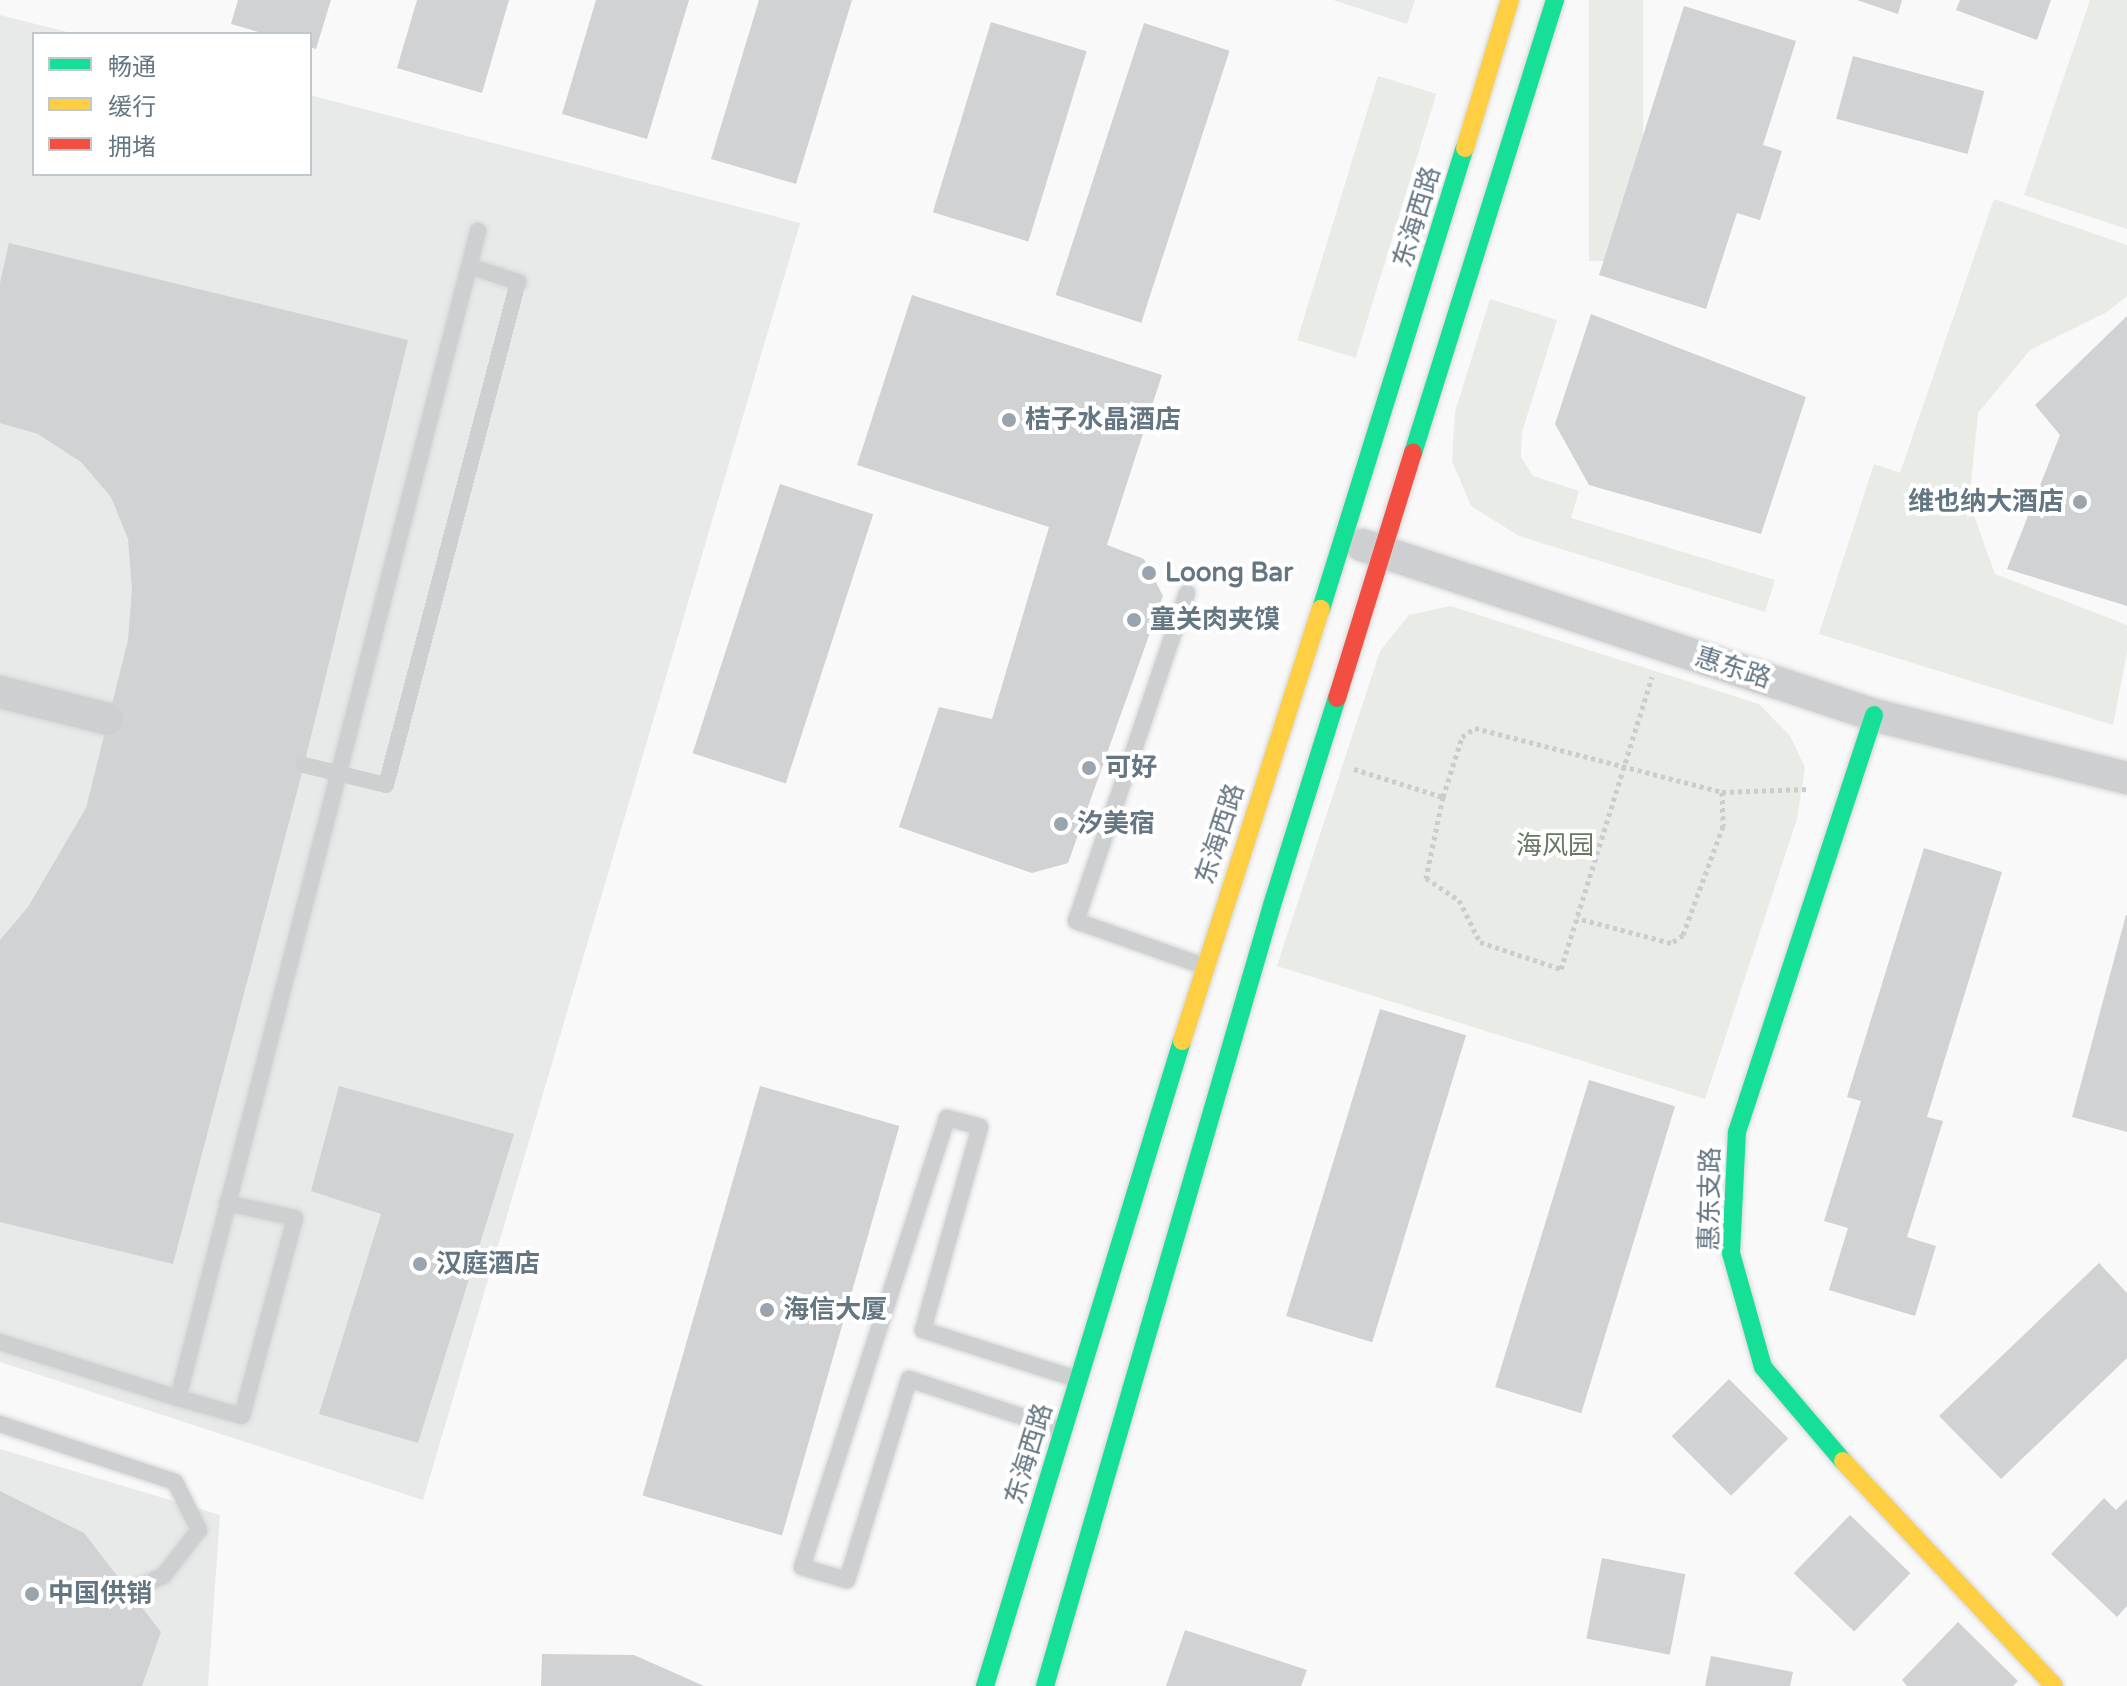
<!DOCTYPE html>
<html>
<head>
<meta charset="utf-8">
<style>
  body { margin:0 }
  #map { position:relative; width:2127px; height:1686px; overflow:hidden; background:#f9f9f9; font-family:"Varela Round","Noto Sans SC",sans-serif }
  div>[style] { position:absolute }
  .built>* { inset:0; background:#e8e9e9 }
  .green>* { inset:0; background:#e8ebe6; transform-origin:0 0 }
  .building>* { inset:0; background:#d0d2d3; transform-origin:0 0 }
  .path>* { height:5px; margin-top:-2.5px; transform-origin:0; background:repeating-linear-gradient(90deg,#cbcccd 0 4px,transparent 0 8px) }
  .roads { filter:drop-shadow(0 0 2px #d5d6d7) drop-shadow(0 0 2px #d5d6d7) }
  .lane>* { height:16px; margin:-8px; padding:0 8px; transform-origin:8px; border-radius:8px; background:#cecfd0 }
  .street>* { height:32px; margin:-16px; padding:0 16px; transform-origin:16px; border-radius:16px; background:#cecfd0 }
  .fast>* { height:18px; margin:-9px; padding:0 9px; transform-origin:9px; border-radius:9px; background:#16e098 }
  .slow>* { height:18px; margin:-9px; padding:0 9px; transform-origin:9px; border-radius:9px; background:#ffcf43 }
  .jam>* { height:18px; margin:-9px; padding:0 9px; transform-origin:9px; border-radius:9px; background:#f24e42 }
  .lane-bridge>* { height:16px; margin:-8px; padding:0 8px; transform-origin:8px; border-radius:8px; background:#cecfd0 }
  .dots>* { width:22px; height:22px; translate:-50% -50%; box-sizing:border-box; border:4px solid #fff; border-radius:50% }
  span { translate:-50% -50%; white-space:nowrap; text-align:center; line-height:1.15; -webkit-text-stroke:8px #fff; paint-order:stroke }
  .street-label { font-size:26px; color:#657683 }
  .poi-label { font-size:26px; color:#657683; font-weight:700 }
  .left { translate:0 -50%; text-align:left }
  .right { translate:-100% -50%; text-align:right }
  .park-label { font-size:26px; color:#687a64 }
  .legend { position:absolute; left:32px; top:32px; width:280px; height:144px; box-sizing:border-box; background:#fff; border:2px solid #c1c8cd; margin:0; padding:10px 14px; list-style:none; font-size:24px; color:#657683 }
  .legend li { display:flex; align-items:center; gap:16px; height:40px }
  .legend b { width:40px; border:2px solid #c1c8cd }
</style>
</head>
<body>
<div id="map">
  <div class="built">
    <div style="clip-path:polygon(1333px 0,1415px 0,1407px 24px)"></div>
    <div style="clip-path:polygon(0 15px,75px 34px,34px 34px,34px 174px,310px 174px,310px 95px,800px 223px,423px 1500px,0 1362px)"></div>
    <div style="clip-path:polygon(0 1449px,220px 1515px,208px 1686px,0 1686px)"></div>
  </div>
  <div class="green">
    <div style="left:1589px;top:0;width:54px;height:261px"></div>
    <div style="clip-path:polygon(2090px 0,2127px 0,2127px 229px,2024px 195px)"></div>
    <div style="left:1378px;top:76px;width:61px;height:276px;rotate:17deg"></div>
    <div style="clip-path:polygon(1994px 199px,2127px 245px,2127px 296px,2107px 312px,2030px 350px,1978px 413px,1969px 502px,1995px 574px,2127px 625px,2127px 652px,2113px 725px,1819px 634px,1874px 464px,1900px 473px)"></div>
    <div style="clip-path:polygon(1490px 299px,1557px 320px,1522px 432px,1521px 457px,1533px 476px,1579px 491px,1571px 518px,1775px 580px,1765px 612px,1519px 536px,1471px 506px,1452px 461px,1455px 412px)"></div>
    <div style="clip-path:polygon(1450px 606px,1759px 704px,1790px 736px,1805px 767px,1797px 819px,1705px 1099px,1277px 966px,1380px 651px,1409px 615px)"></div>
  </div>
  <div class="building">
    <div style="clip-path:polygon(238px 0,331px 0,316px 49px,310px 47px,310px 34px,265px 34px,231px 24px)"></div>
    <div style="clip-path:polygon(417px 0,509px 0,482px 93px,397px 68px)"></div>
    <div style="clip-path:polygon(596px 0,689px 0,647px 139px,562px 114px)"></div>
    <div style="clip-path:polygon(759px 0,852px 0,796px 184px,711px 159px)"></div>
    <div style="clip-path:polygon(1857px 0,1902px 0,1898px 14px)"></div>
    <div style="clip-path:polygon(1960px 0,2051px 0,2037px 40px,1956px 10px)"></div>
    <div style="clip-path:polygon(1684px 6px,1796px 41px,1763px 145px,1782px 151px,1760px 220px,1737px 213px,1706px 309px,1599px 275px)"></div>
    <div style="left:991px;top:22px;width:100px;height:199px;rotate:17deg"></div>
    <div style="left:1144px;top:23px;width:90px;height:286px;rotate:18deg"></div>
    <div style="left:1853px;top:56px;width:136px;height:65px;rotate:15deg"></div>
    <div style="clip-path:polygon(9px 243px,408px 340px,304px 765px,173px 1264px,0 1222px,0 940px,28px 907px,86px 808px,128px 640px,132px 590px,128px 539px,111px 497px,81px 462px,38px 434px,0 423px,0 283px)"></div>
    <div style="clip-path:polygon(912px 295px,1162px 375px,1107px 545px,1144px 559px,1163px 596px,1068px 863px,1032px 873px,899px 827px,939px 707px,992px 719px,1049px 527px,857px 465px)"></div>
    <div style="clip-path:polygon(1591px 314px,1806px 397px,1761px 534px,1589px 485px,1555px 424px)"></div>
    <div style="clip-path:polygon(2127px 316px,2127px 606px,2007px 569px,2060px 435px,2035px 405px)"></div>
    <div style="left:780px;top:484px;width:98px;height:283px;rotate:18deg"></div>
    <div style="clip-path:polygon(1924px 848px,2002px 872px,1927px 1117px,1943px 1121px,1907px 1237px,1936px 1246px,1915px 1316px,1829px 1290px,1848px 1228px,1824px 1221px,1861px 1101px,1847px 1097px)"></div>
    <div style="clip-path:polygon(2126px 915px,2127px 915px,2127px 1132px,2072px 1117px)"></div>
    <div style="left:1380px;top:1009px;width:90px;height:321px;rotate:17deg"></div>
    <div style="left:1589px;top:1080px;width:90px;height:321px;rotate:17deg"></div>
    <div style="clip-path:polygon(339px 1086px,514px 1134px,418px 1443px,319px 1414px,381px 1214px,311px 1191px)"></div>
    <div style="left:760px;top:1086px;width:145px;height:426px;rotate:16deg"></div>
    <div style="clip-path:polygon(2099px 1263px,2127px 1293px,2127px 1358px,2001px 1479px,1939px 1416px)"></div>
    <div style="left:1729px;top:1379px;width:84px;height:81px;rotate:45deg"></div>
    <div style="clip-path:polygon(0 1491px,84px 1533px,161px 1632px,142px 1686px,0 1686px)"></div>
    <div style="clip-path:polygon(2104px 1498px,2116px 1510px,2127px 1499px,2127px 1606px,2117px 1617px,2051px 1554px)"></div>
    <div style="left:1850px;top:1515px;width:84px;height:81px;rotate:44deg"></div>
    <div style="left:1602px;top:1558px;width:85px;height:82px;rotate:11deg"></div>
    <div style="clip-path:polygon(1958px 1622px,2018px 1681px,2013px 1686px,1907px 1686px,1902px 1680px)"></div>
    <div style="clip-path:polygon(1185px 1630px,1307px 1670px,1301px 1686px,1166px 1686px)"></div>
    <div style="clip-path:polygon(542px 1654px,634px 1655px,704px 1686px,541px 1686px)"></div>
    <div style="clip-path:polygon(1711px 1656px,1793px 1672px,1790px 1686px,1705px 1686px)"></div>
  </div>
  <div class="path">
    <div style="left:1354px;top:769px;width:93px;rotate:17.5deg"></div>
    <div style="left:1443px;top:797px;width:83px;rotate:101.9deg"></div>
    <div style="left:1426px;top:878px;width:40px;rotate:34deg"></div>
    <div style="left:1459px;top:900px;width:47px;rotate:63.4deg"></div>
    <div style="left:1480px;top:942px;width:85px;rotate:18.4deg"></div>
    <div style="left:1561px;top:969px;width:306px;rotate:-72.7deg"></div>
    <div style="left:1722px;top:792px;width:87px;rotate:-2deg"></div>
    <div style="left:1443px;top:797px;width:63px;rotate:-72.4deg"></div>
    <div style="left:1462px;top:737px;width:16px;rotate:-35deg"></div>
    <div style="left:1475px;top:728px;width:255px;rotate:14.5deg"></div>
    <div style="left:1722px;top:792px;width:34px;rotate:88deg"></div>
    <div style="left:1723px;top:826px;width:116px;rotate:110.2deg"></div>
    <div style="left:1683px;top:935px;width:14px;rotate:146deg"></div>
    <div style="left:1671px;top:943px;width:97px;rotate:-165.1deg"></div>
  </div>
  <div class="roads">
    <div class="lane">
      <div style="left:469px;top:266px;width:52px;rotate:18.1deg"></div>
      <div style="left:1187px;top:593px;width:346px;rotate:108.7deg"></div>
      <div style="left:1076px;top:921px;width:136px;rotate:19.4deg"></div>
      <div style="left:0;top:1342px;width:187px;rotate:17.5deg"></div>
      <div style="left:178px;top:1398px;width:1205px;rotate:-75.58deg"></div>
      <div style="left:178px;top:1398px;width:66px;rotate:15.7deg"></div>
      <div style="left:242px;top:1416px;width:205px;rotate:-75deg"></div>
      <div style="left:295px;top:1218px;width:70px;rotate:-167.6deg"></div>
      <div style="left:0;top:1424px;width:184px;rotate:18.3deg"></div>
      <div style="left:175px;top:1482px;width:54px;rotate:63.4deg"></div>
      <div style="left:199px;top:1530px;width:58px;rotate:128deg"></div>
      <div style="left:163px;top:1576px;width:37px;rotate:156deg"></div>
      <div style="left:1062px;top:1430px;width:161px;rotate:-161.6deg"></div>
      <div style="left:909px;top:1379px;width:210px;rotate:107.1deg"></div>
      <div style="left:847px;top:1580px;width:47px;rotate:-163.9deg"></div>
      <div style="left:802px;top:1567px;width:472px;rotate:-72.1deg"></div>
      <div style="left:947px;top:1118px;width:34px;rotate:15deg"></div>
      <div style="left:980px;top:1127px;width:211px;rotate:105.7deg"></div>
      <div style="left:923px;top:1330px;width:162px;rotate:17.7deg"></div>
    </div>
    <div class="street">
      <div style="left:1362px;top:545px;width:539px;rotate:18.37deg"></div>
      <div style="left:1874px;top:715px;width:261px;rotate:14deg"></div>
      <div style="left:0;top:692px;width:111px;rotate:14deg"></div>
    </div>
    <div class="fast">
      <div style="left:1413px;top:453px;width:475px;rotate:-72.6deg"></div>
      <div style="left:1321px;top:609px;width:483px;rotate:-72.7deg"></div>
      <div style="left:1843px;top:1461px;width:123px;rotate:-130.4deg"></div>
      <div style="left:1763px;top:1367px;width:118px;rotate:-105.7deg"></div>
      <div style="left:1731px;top:1253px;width:121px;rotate:-87.2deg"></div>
      <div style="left:1737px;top:1132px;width:439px;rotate:-71.8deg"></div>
      <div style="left:985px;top:1686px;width:674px;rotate:-73.02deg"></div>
      <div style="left:1045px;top:1686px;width:813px;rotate:-73.79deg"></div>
      <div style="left:1272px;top:905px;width:217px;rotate:-72.6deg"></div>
    </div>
    <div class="slow">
      <div style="left:1465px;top:148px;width:155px;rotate:-73.1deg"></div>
      <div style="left:1182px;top:1041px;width:454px;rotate:-72.2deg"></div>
      <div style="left:1843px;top:1461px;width:308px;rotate:46.8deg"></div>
    </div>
    <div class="jam">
      <div style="left:1337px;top:698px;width:257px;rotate:-72.8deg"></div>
    </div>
  </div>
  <div class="lane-bridge">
    <div style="left:304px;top:765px;width:84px;rotate:13.7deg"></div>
    <div style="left:386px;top:785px;width:520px;rotate:-75.3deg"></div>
  </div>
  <div class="dots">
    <div style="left:1009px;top:420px;background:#99a4ac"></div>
    <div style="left:2080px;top:502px;background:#99a4ac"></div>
    <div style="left:1149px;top:573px;background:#99a4ac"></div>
    <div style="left:1134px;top:620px;background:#99a4ac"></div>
    <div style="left:1089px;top:768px;background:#99a4ac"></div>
    <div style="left:1061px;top:824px;background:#99a4ac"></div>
    <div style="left:420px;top:1264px;background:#99a4ac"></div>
    <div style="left:767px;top:1310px;background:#99a4ac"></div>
    <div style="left:32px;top:1594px;background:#99a4ac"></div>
  </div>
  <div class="street-label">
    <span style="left:1417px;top:217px;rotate:-73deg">东海西路</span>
    <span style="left:1733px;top:668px;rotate:18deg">惠东路</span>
    <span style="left:1220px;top:834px;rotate:-72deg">东海西路</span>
    <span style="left:1710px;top:1199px;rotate:-89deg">惠东支路</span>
    <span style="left:1029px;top:1454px;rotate:-73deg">东海西路</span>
  </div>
  <div class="poi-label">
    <span class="left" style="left:1025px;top:420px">桔子水晶酒店</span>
    <span class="right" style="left:2064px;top:502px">维也纳大酒店</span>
    <span class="left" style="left:1165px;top:573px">Loong Bar</span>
    <span class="left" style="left:1150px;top:620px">童关肉夹馍</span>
    <span class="left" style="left:1105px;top:768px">可好</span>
    <span class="left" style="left:1077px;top:824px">汐美宿</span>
    <span class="left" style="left:436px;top:1264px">汉庭酒店</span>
    <span class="left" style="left:783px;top:1310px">海信大厦</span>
    <span class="left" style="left:48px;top:1594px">中国供销</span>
  </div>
  <div class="park-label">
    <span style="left:1555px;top:846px">海风园</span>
  </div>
  <ul class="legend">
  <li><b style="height:10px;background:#16e098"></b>畅通</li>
  <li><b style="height:10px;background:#ffcf43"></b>缓行</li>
  <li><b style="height:10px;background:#f24e42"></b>拥堵</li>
  </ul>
</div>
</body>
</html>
